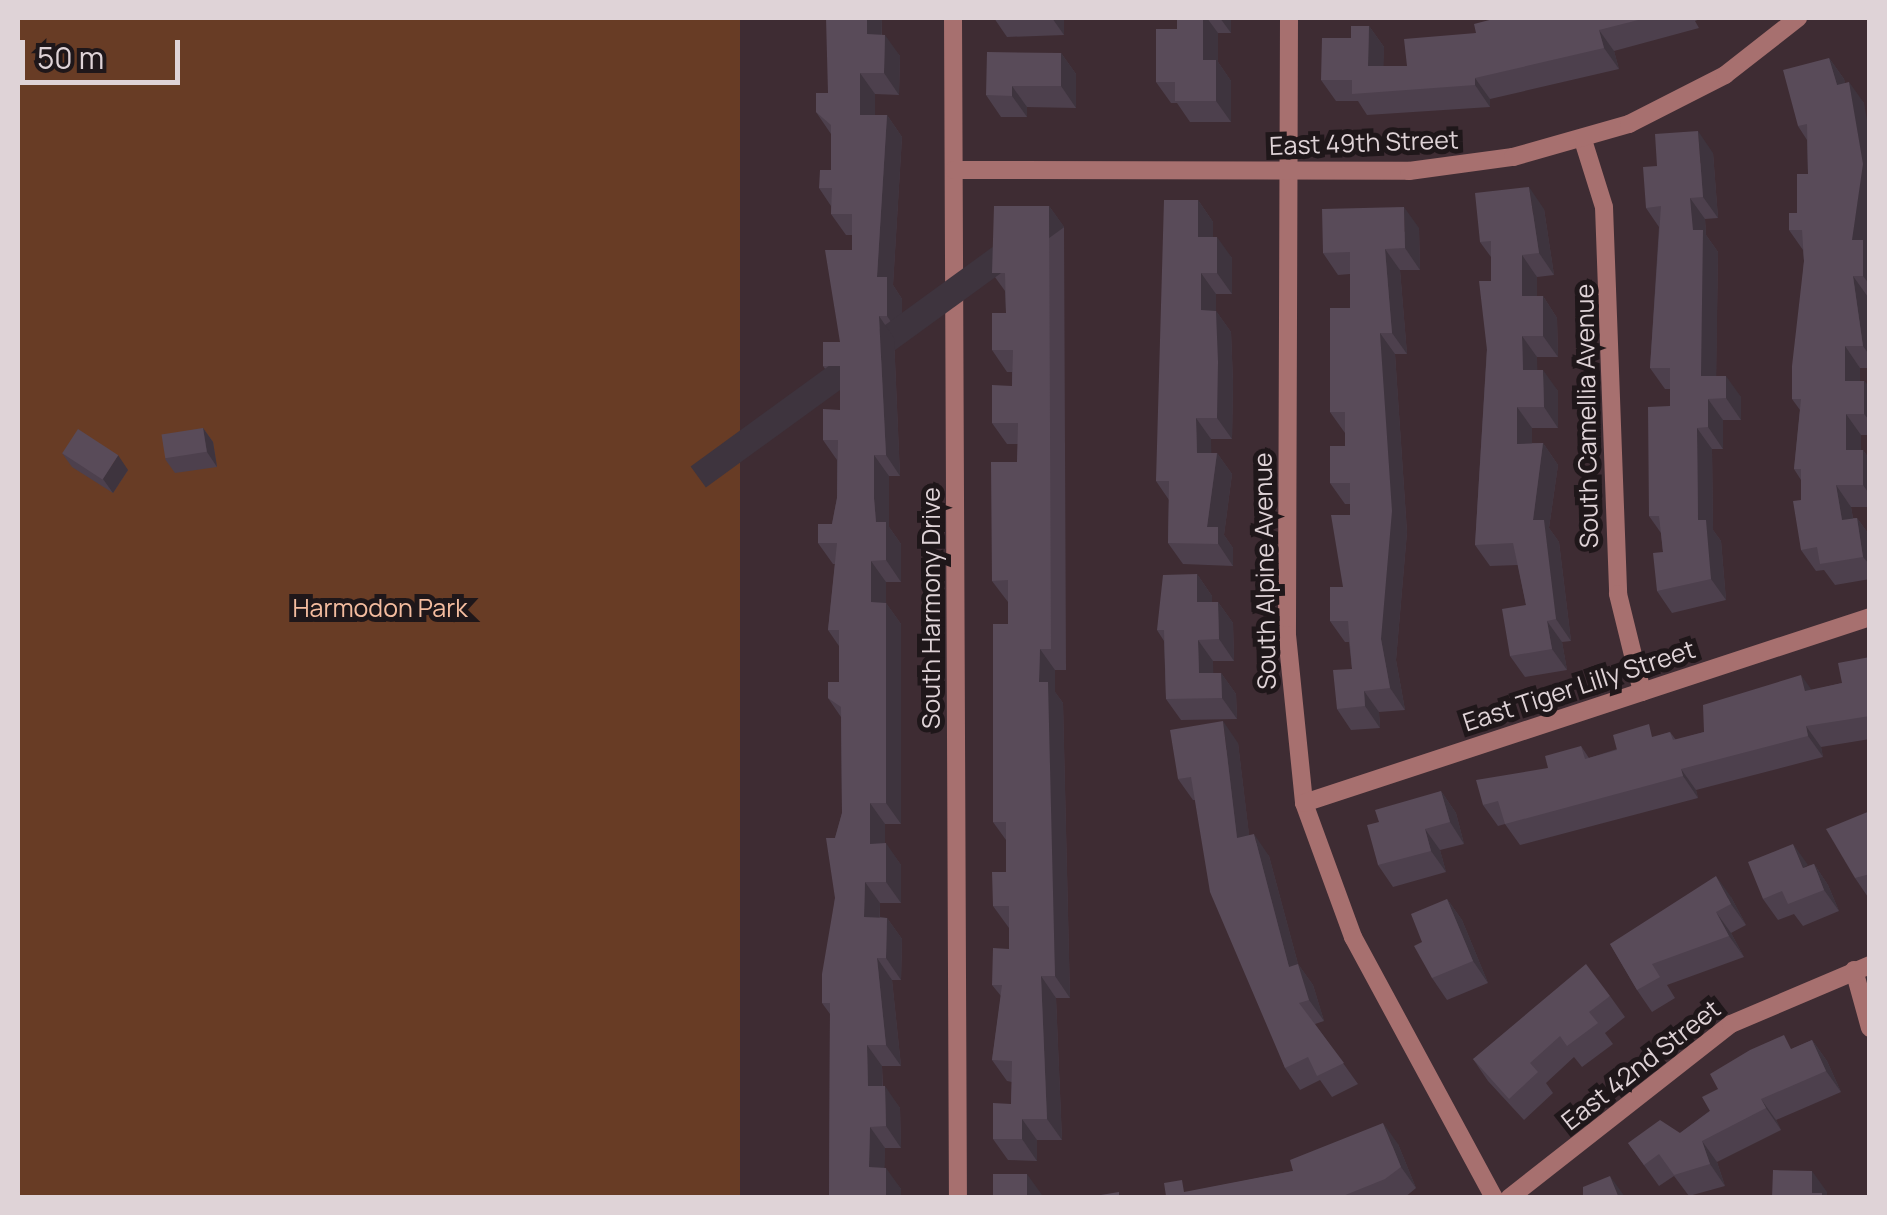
<!DOCTYPE html>
<html>
<head>
<meta charset="utf-8">
<style>
  body { margin:0 }
  #map { position:relative; width:1887px; height:1215px; overflow:hidden; background:#3e2c33; font-family:Manrope,sans-serif }
  div>[style] { position:absolute }
  .green>* { inset:0; background:#683c25; transform-origin:0 0 }
  .minor>* { height:18px; margin:-9px; padding:0 9px; transform-origin:9px; border-radius:9px; background:#a7706f }
  .wall>* { inset:0; background:#4d404d }
  .shaded-wall>* { inset:0; background:#3e343e; transform-origin:0 0 }
  .building>* { inset:0; background:#594b59; transform-origin:0 0 }
  span { translate:-50% -50%; white-space:nowrap; text-align:center; line-height:1.15; -webkit-text-stroke:10px #1f171a; paint-order:stroke }
  .street-label { font-size:25px; color:#dfd3d7 }
  .park-label { font-size:25px; color:#f4bc9f }
  .frame { position:absolute; inset:0; border:20px solid #dfd3d7; pointer-events:none }
  .scale { position:absolute; left:20px; top:40px; width:160px; height:45px; box-sizing:border-box; border:5px solid #dfd3d7; border-top:0; padding-left:12px; font-size:30px; line-height:35px; white-space:nowrap; color:#dfd3d7; -webkit-text-stroke:8px #1f171a; paint-order:stroke }
</style>
</head>
<body>
<div id="map">
  <div class="green">
    <div style="left:18px;top:18px;width:722px;height:1179px"></div>
  </div>
  <div class="minor">
    <div style="left:953px;top:18px;width:1180px;rotate:89.76deg"></div>
    <div style="left:1289px;top:18px;width:617px;rotate:90.19deg"></div>
    <div style="left:1287px;top:635px;width:169px;rotate:84.2deg"></div>
    <div style="left:1304px;top:803px;width:143px;rotate:69.9deg"></div>
    <div style="left:1353px;top:937px;width:297px;rotate:61.6deg"></div>
    <div style="left:1583px;top:140px;width:70px;rotate:72.6deg"></div>
    <div style="left:1604px;top:207px;width:387px;rotate:87.9deg"></div>
    <div style="left:1618px;top:594px;width:101px;rotate:76.2deg"></div>
    <div style="left:954px;top:170px;width:455px;rotate:0.1deg"></div>
    <div style="left:1409px;top:171px;width:105px;rotate:-7.7deg"></div>
    <div style="left:1513px;top:157px;width:121px;rotate:-15.9deg"></div>
    <div style="left:1629px;top:124px;width:108px;rotate:-27deg"></div>
    <div style="left:1725px;top:75px;width:93px;rotate:-38deg"></div>
    <div style="left:1304px;top:803px;width:596px;rotate:-18.19deg"></div>
    <div style="left:1854px;top:970px;width:60px;rotate:74.6deg"></div>
    <div style="left:1509px;top:1198px;width:282px;rotate:-38.1deg"></div>
    <div style="left:1731px;top:1024px;width:151px;rotate:-23deg"></div>
  </div>
  <div class="wall">
    <div style="clip-path:polygon(882px 18px,882px 35px,900px 56px,899px 95px,875px 94px,875px 115px,887px 115px,902px 137px,893px 285px,902px 299px,902px 338px,894px 338px,900px 476px,889px 476px,889px 527px,901px 544px,901px 582px,886px 582px,886px 603px,901px 624px,901px 824px,885px 824px,885px 843px,901px 865px,901px 903px,880px 903px,880px 917px,887px 918px,902px 939px,901px 980px,892px 980px,901px 1066px,882px 1066px,883px 1086px,900px 1108px,901px 1148px,885px 1148px,884px 1168px,901px 1189px,829px 1198px,830px 1014px,822px 1003px,835px 898px,835px 838px,842px 813px,841px 717px,828px 698px,839px 682px,839px 646px,828px 630px,835px 564px,833px 564px,818px 543px,832px 524px,837px 498px,837px 460px,823px 440px,840px 410px,840px 388px,838px 388px,823px 366px,840px 342px,852px 250px,852px 235px,846px 235px,831px 214px,831px 206px,819px 188px,831px 170px,831px 134px,816px 112px)"></div>
    <div style="clip-path:polygon(994px 18px,1064px 18px,1064px 35px,1007px 37px)"></div>
    <div style="clip-path:polygon(1177px 18px,1231px 18px,1231px 33px,1218px 33px,1218px 62px,1231px 81px,1231px 122px,1190px 122px,1177px 103px,1171px 103px,1156px 82px,1177px 29px)"></div>
    <div style="clip-path:polygon(1497px 18px,1702px 18px,1695px 21px,1699px 28px,1614px 51px,1619px 69px,1490px 99px,1490px 107px,1367px 115px,1358px 101px,1336px 101px,1321px 80px,1351px 38px,1369px 26px,1384px 47px,1383px 66px,1407px 66px,1476px 33px)"></div>
    <div style="clip-path:polygon(1061px 53px,1076px 74px,1076px 108px,1027px 107px,1027px 117px,1001px 117px,986px 95px)"></div>
    <div style="clip-path:polygon(1829px 58px,1844px 79px,1845px 83px,1864px 103px,1870px 249px,1870px 297px,1868px 297px,1870px 309px,1870px 368px,1860px 368px,1860px 381px,1864px 381px,1870px 388px,1870px 435px,1861px 435px,1861px 450px,1863px 450px,1870px 460px,1870px 507px,1851px 507px,1853px 518px,1857px 518px,1870px 536px,1870px 579px,1835px 585px,1824px 570px,1816px 571px,1801px 550px,1801px 480px,1794px 469px,1800px 410px,1792px 399px,1804px 261px,1803px 250px,1789px 230px,1797px 213px,1808px 174px,1807px 140px,1798px 126px)"></div>
    <div style="clip-path:polygon(1713px 153px,1718px 218px,1705px 219px,1706px 235px,1718px 252px,1716px 376px,1741px 397px,1741px 420px,1723px 420px,1723px 449px,1712px 449px,1713px 530px,1721px 541px,1726px 600px,1672px 613px,1657px 591px,1663px 552px,1661px 533px,1649px 516px,1670px 406px,1670px 389px,1665px 389px,1650px 368px,1659px 227px,1646px 208px)"></div>
    <div style="clip-path:polygon(1198px 200px,1213px 222px,1213px 237px,1232px 258px,1232px 294px,1216px 294px,1216px 311px,1231px 332px,1233px 383px,1232px 439px,1211px 439px,1211px 453px,1217px 453px,1232px 474px,1224px 535px,1233px 548px,1233px 566px,1183px 564px,1168px 543px,1169px 500px,1156px 481px)"></div>
    <div style="clip-path:polygon(1049px 206px,1064px 227px,1066px 670px,1055px 670px,1055px 692px,1063px 703px,1070px 998px,1056px 998px,1062px 1140px,1037px 1140px,1037px 1161px,1008px 1160px,993px 1139px,1011px 1104px,1012px 1082px,1007px 1081px,992px 1060px,1001px 996px,992px 985px,1009px 949px,1009px 928px,993px 906px,1006px 872px,1006px 840px,993px 822px,1008px 624px,1008px 602px,992px 581px,1017px 462px,1018px 444px,1007px 444px,992px 423px,1012px 386px,1012px 372px,1007px 372px,992px 350px,1006px 313px,1005px 291px,992px 273px)"></div>
    <div style="clip-path:polygon(1544px 209px,1554px 275px,1537px 277px,1537px 296px,1543px 296px,1557px 318px,1558px 357px,1537px 357px,1537px 370px,1558px 391px,1558px 428px,1532px 428px,1532px 443px,1543px 443px,1558px 465px,1549px 528px,1559px 542px,1571px 641px,1562px 642px,1567px 670px,1525px 677px,1510px 656px,1526px 605px,1518px 565px,1490px 566px,1475px 545px,1491px 281px,1491px 257px,1480px 242px)"></div>
    <div style="clip-path:polygon(1419px 228px,1420px 270px,1400px 270px,1407px 354px,1395px 354px,1407px 532px,1396px 660px,1405px 710px,1379px 712px,1380px 728px,1351px 730px,1337px 709px,1352px 669px,1349px 642px,1345px 642px,1330px 621px,1343px 587px,1350px 515px,1350px 504px,1345px 504px,1330px 483px,1345px 446px,1345px 433px,1330px 412px,1350px 308px,1350px 274px,1338px 275px,1323px 253px)"></div>
    <div style="clip-path:polygon(203px 428px,213px 442px,217px 467px,175px 473px,165px 459px)"></div>
    <div style="clip-path:polygon(62px 453px,128px 470px,113px 493px,72px 467px)"></div>
    <div style="clip-path:polygon(1197px 574px,1212px 596px,1212px 602px,1218px 602px,1233px 623px,1234px 661px,1213px 661px,1213px 673px,1221px 673px,1236px 694px,1237px 719px,1181px 720px,1166px 699px,1164px 641px,1157px 630px)"></div>
    <div style="clip-path:polygon(1870px 657px,1870px 739px,1821px 747px,1823px 757px,1696px 790px,1698px 798px,1520px 845px,1505px 824px,1498px 826px,1483px 805px,1548px 768px,1581px 746px,1589px 758px,1670px 732px,1676px 740px,1704px 732px,1812px 690px,1842px 683px)"></div>
    <div style="clip-path:polygon(1238px 743px,1249px 835px,1269px 856px,1298px 964px,1313px 985px,1324px 1021px,1315px 1024px,1358px 1084px,1332px 1097px,1320px 1080px,1300px 1090px,1285px 1068px,1195px 800px,1193px 800px,1178px 779px)"></div>
    <div style="clip-path:polygon(1441px 791px,1456px 813px,1464px 844px,1440px 850px,1446px 872px,1393px 887px,1378px 865px,1379px 822px)"></div>
    <div style="clip-path:polygon(1870px 811px,1870px 900px,1855px 878px)"></div>
    <div style="clip-path:polygon(1814px 864px,1828px 885px,1839px 911px,1803px 926px,1794px 914px,1778px 920px,1763px 899px,1808px 866px)"></div>
    <div style="clip-path:polygon(1731px 897px,1746px 925px,1731px 933px,1744px 957px,1667px 985px,1675px 998px,1652px 1012px,1637px 990px,1610px 944px)"></div>
    <div style="clip-path:polygon(1447px 899px,1462px 920px,1488px 983px,1447px 1000px,1432px 978px,1422px 942px)"></div>
    <div style="clip-path:polygon(1610px 996px,1625px 1017px,1605px 1033px,1613px 1044px,1582px 1067px,1574px 1057px,1546px 1083px,1553px 1093px,1524px 1120px,1488px 1081px,1473px 1059px)"></div>
    <div style="clip-path:polygon(1812px 1040px,1827px 1061px,1841px 1092px,1776px 1120px,1781px 1130px,1717px 1162px,1725px 1186px,1689px 1196px,1674px 1176px,1659px 1186px,1628px 1143px,1680px 1133px,1794px 1048px)"></div>
    <div style="clip-path:polygon(1398px 1144px,1416px 1188px,1404px 1198px,1157px 1198px,1293px 1171px)"></div>
  </div>
  <div class="shaded-wall">
    <div style="clip-path:polygon(867px 18px,882px 18px,881px 55px,867px 34px)"></div>
    <div style="clip-path:polygon(1052px 18px,1064px 18px,1064px 35px)"></div>
    <div style="clip-path:polygon(1203px 18px,1207px 18px,1218px 33px,1218px 62px,1231px 81px,1231px 122px,1216px 101px,1203px 60px)"></div>
    <div style="clip-path:polygon(1220px 18px,1231px 18px,1231px 33px)"></div>
    <div style="clip-path:polygon(1369px 26px,1384px 47px,1383px 88px,1368px 66px)"></div>
    <div style="clip-path:polygon(1599px 30px,1614px 51px,1619px 69px,1604px 48px)"></div>
    <div style="clip-path:polygon(885px 35px,900px 56px,899px 95px,884px 73px)"></div>
    <div style="clip-path:polygon(1061px 53px,1076px 74px,1076px 108px,1061px 86px)"></div>
    <div style="clip-path:polygon(1829px 58px,1844px 79px,1852px 106px,1837px 85px)"></div>
    <div style="clip-path:polygon(860px 73px,875px 94px,875px 136px,860px 115px)"></div>
    <div style="clip-path:polygon(1475px 78px,1490px 99px,1490px 107px,1475px 85px)"></div>
    <div style="clip-path:polygon(1849px 82px,1864px 103px,1870px 136px,1870px 285px,1863px 276px,1852px 240px)"></div>
    <div style="clip-path:polygon(1012px 86px,1027px 107px,1027px 117px,1012px 96px)"></div>
    <div style="clip-path:polygon(887px 115px,902px 137px,893px 285px,902px 299px,902px 338px,887px 316px,877px 277px)"></div>
    <div style="clip-path:polygon(1698px 131px,1713px 153px,1718px 218px,1703px 197px)"></div>
    <div style="clip-path:polygon(1529px 187px,1544px 209px,1554px 275px,1539px 253px)"></div>
    <div style="clip-path:polygon(1690px 198px,1705px 219px,1706px 235px,1718px 252px,1716px 397px,1701px 376px)"></div>
    <div style="clip-path:polygon(1198px 200px,1213px 222px,1213px 258px,1198px 237px)"></div>
    <div style="left:1049px;top:206px;width:26px;height:443px;rotate:54deg"></div>
    <div style="clip-path:polygon(1404px 207px,1419px 228px,1420px 270px,1405px 248px)"></div>
    <div style="clip-path:polygon(1217px 237px,1232px 258px,1232px 294px,1217px 273px)"></div>
    <div style="clip-path:polygon(1385px 249px,1400px 270px,1407px 354px,1392px 333px)"></div>
    <div style="clip-path:polygon(1522px 255px,1537px 277px,1537px 318px,1522px 296px)"></div>
    <div style="clip-path:polygon(1201px 273px,1216px 294px,1216px 311px,1231px 332px,1233px 383px,1232px 439px,1217px 418px,1201px 310px)"></div>
    <div style="clip-path:polygon(1853px 276px,1868px 297px,1870px 309px,1870px 356px,1863px 346px)"></div>
    <div style="clip-path:polygon(1543px 296px,1557px 318px,1558px 357px,1543px 336px)"></div>
    <div style="clip-path:polygon(879px 316px,894px 338px,900px 476px,886px 455px)"></div>
    <div style="clip-path:polygon(1380px 333px,1395px 354px,1407px 532px,1396px 660px,1405px 710px,1390px 688px,1381px 639px)"></div>
    <div style="clip-path:polygon(1522px 336px,1537px 357px,1538px 391px,1523px 370px)"></div>
    <div style="clip-path:polygon(1845px 346px,1860px 368px,1860px 402px,1845px 381px)"></div>
    <div style="clip-path:polygon(1543px 370px,1558px 391px,1558px 428px,1544px 407px)"></div>
    <div style="clip-path:polygon(1726px 376px,1741px 397px,1741px 420px,1726px 398px)"></div>
    <div style="clip-path:polygon(1864px 381px,1870px 388px,1870px 421px,1864px 414px)"></div>
    <div style="clip-path:polygon(1708px 399px,1723px 420px,1723px 449px,1708px 427px)"></div>
    <div style="clip-path:polygon(1517px 407px,1532px 428px,1532px 465px,1517px 444px)"></div>
    <div style="clip-path:polygon(1846px 414px,1861px 435px,1861px 471px,1846px 450px)"></div>
    <div style="clip-path:polygon(1196px 418px,1211px 439px,1212px 474px,1197px 453px)"></div>
    <div style="clip-path:polygon(203px 428px,213px 442px,217px 467px,207px 452px)"></div>
    <div style="clip-path:polygon(1697px 428px,1712px 449px,1713px 530px,1721px 541px,1726px 600px,1711px 579px,1698px 520px)"></div>
    <div style="clip-path:polygon(1543px 443px,1558px 465px,1549px 528px,1559px 542px,1571px 641px,1556px 619px,1533px 520px)"></div>
    <div style="clip-path:polygon(1863px 450px,1870px 460px,1870px 495px,1863px 485px)"></div>
    <div style="clip-path:polygon(1217px 453px,1232px 474px,1224px 535px,1233px 548px,1233px 566px,1207px 527px)"></div>
    <div style="clip-path:polygon(118px 455px,128px 470px,113px 493px,103px 479px)"></div>
    <div style="clip-path:polygon(874px 455px,889px 476px,889px 527px,901px 544px,901px 582px,886px 560px,876px 522px,874px 498px)"></div>
    <div style="clip-path:polygon(1836px 485px,1851px 507px,1857px 542px,1842px 520px)"></div>
    <div style="clip-path:polygon(1857px 518px,1870px 536px,1870px 565px,1863px 557px)"></div>
    <div style="clip-path:polygon(871px 561px,886px 582px,886px 603px,901px 624px,901px 824px,886px 803px,871px 602px)"></div>
    <div style="clip-path:polygon(1197px 574px,1212px 596px,1212px 623px,1197px 602px)"></div>
    <div style="clip-path:polygon(1218px 602px,1233px 623px,1234px 661px,1219px 639px)"></div>
    <div style="clip-path:polygon(1547px 621px,1562px 642px,1567px 670px,1552px 649px)"></div>
    <div style="clip-path:polygon(1198px 640px,1213px 661px,1214px 695px,1199px 673px)"></div>
    <div style="clip-path:polygon(1040px 649px,1055px 670px,1055px 692px,1063px 703px,1070px 998px,1055px 976px,1039px 682px)"></div>
    <div style="clip-path:polygon(1221px 673px,1236px 694px,1237px 719px,1222px 698px)"></div>
    <div style="clip-path:polygon(1801px 675px,1816px 696px,1805px 691px)"></div>
    <div style="clip-path:polygon(1364px 691px,1379px 712px,1380px 728px,1365px 706px)"></div>
    <div style="clip-path:polygon(1223px 721px,1238px 743px,1252px 859px,1237px 838px)"></div>
    <div style="clip-path:polygon(1806px 726px,1821px 747px,1823px 757px,1808px 736px)"></div>
    <div style="clip-path:polygon(1681px 769px,1696px 790px,1698px 798px,1683px 776px)"></div>
    <div style="clip-path:polygon(1441px 791px,1456px 813px,1464px 844px,1450px 822px)"></div>
    <div style="clip-path:polygon(870px 803px,885px 824px,885px 865px,870px 844px)"></div>
    <div style="clip-path:polygon(1425px 829px,1440px 850px,1446px 872px,1431px 851px)"></div>
    <div style="clip-path:polygon(1254px 834px,1269px 856px,1298px 964px,1313px 985px,1324px 1021px,1309px 1000px,1289px 967px)"></div>
    <div style="clip-path:polygon(886px 843px,901px 865px,901px 903px,886px 882px)"></div>
    <div style="clip-path:polygon(1793px 844px,1808px 865px,1803px 868px)"></div>
    <div style="clip-path:polygon(1814px 864px,1828px 885px,1839px 911px,1824px 890px)"></div>
    <div style="clip-path:polygon(1716px 876px,1731px 897px,1746px 925px,1731px 904px)"></div>
    <div style="clip-path:polygon(865px 882px,880px 903px,879px 938px,864px 917px)"></div>
    <div style="clip-path:polygon(1447px 899px,1462px 920px,1488px 983px,1473px 961px)"></div>
    <div style="clip-path:polygon(1716px 912px,1731px 933px,1744px 957px,1729px 936px)"></div>
    <div style="clip-path:polygon(887px 918px,902px 939px,901px 980px,886px 958px)"></div>
    <div style="clip-path:polygon(877px 958px,892px 980px,901px 1066px,886px 1045px)"></div>
    <div style="clip-path:polygon(1041px 976px,1056px 998px,1062px 1140px,1047px 1119px)"></div>
    <div style="clip-path:polygon(1812px 1040px,1827px 1061px,1841px 1092px,1826px 1071px)"></div>
    <div style="clip-path:polygon(867px 1045px,882px 1066px,883px 1108px,868px 1086px)"></div>
    <div style="clip-path:polygon(885px 1086px,900px 1108px,901px 1148px,886px 1126px)"></div>
    <div style="clip-path:polygon(1761px 1099px,1776px 1120px,1781px 1130px,1766px 1108px)"></div>
    <div style="clip-path:polygon(1022px 1119px,1037px 1140px,1037px 1161px,1022px 1139px)"></div>
    <div style="clip-path:polygon(1383px 1123px,1398px 1144px,1416px 1188px,1401px 1167px)"></div>
    <div style="clip-path:polygon(870px 1127px,885px 1148px,884px 1189px,869px 1167px)"></div>
    <div style="clip-path:polygon(1702px 1141px,1717px 1162px,1725px 1186px,1710px 1164px)"></div>
    <div style="clip-path:polygon(886px 1168px,901px 1189px,901px 1198px,886px 1198px)"></div>
    <div style="clip-path:polygon(1812px 1171px,1827px 1192px,1827px 1198px,1815px 1198px,1812px 1193px)"></div>
    <div style="clip-path:polygon(1027px 1174px,1042px 1195px,1042px 1198px,1027px 1198px)"></div>
    <div style="clip-path:polygon(1610px 1176px,1625px 1197px,1625px 1198px,1619px 1198px)"></div>
  </div>
  <div class="building">
    <div style="clip-path:polygon(826px 18px,867px 18px,867px 34px,885px 35px,884px 73px,860px 73px,860px 115px,887px 115px,877px 277px,887px 277px,887px 316px,879px 316px,886px 455px,874px 455px,874px 498px,876px 522px,886px 522px,886px 560px,871px 561px,871px 602px,886px 603px,886px 803px,870px 803px,870px 844px,886px 843px,886px 882px,865px 882px,864px 917px,887px 918px,886px 958px,877px 958px,886px 1045px,867px 1045px,868px 1086px,885px 1086px,886px 1126px,870px 1127px,869px 1167px,886px 1168px,886px 1198px,829px 1198px,830px 1003px,822px 1003px,822px 974px,835px 898px,826px 838px,835px 838px,842px 813px,841px 707px,828px 698px,828px 682px,839px 682px,839px 630px,828px 630px,837px 543px,818px 543px,818px 524px,832px 524px,837px 498px,838px 440px,823px 440px,823px 409px,840px 410px,840px 366px,823px 366px,823px 342px,840px 342px,825px 250px,852px 250px,852px 214px,831px 214px,832px 188px,819px 188px,820px 170px,831px 170px,831px 125px,816px 112px,816px 93px,828px 93px)"></div>
    <div style="clip-path:polygon(1177px 18px,1203px 18px,1203px 60px,1216px 60px,1216px 101px,1175px 101px,1175px 82px,1156px 82px,1156px 29px,1177px 29px)"></div>
    <div style="clip-path:polygon(1497px 18px,1646px 18px,1599px 30px,1604px 48px,1475px 78px,1475px 85px,1352px 94px,1352px 80px,1321px 80px,1322px 38px,1351px 38px,1351px 26px,1369px 26px,1368px 66px,1407px 66px,1404px 39px,1476px 33px,1474px 24px)"></div>
    <div style="clip-path:polygon(987px 52px,1061px 53px,1061px 86px,1012px 86px,1012px 96px,986px 95px)"></div>
    <div style="clip-path:polygon(1829px 58px,1837px 85px,1849px 82px,1863px 164px,1852px 240px,1863px 240px,1863px 276px,1853px 276px,1863px 346px,1845px 346px,1845px 381px,1864px 381px,1864px 414px,1846px 414px,1846px 450px,1863px 450px,1863px 485px,1836px 485px,1842px 520px,1857px 518px,1863px 557px,1820px 564px,1817px 547px,1801px 550px,1793px 501px,1801px 500px,1801px 469px,1794px 469px,1801px 399px,1792px 399px,1792px 366px,1804px 261px,1802px 230px,1789px 230px,1789px 213px,1797px 213px,1797px 174px,1808px 174px,1807px 124px,1798px 126px,1783px 70px)"></div>
    <div style="clip-path:polygon(1698px 131px,1703px 197px,1690px 198px,1693px 230px,1703px 230px,1701px 376px,1726px 376px,1726px 398px,1708px 399px,1708px 427px,1697px 428px,1698px 520px,1706px 520px,1711px 579px,1657px 591px,1653px 553px,1663px 552px,1659px 516px,1649px 516px,1648px 407px,1670px 406px,1670px 368px,1650px 368px,1661px 206px,1646px 208px,1643px 167px,1657px 166px,1655px 134px)"></div>
    <div style="clip-path:polygon(1529px 187px,1539px 253px,1522px 255px,1522px 296px,1543px 296px,1543px 336px,1522px 336px,1523px 370px,1543px 370px,1544px 407px,1517px 407px,1517px 444px,1543px 443px,1533px 520px,1544px 520px,1556px 619px,1547px 621px,1552px 649px,1510px 656px,1502px 609px,1526px 605px,1513px 543px,1475px 545px,1487px 350px,1479px 281px,1491px 281px,1491px 241px,1480px 242px,1475px 193px)"></div>
    <div style="clip-path:polygon(1164px 200px,1198px 200px,1198px 237px,1217px 237px,1217px 273px,1201px 273px,1201px 310px,1216px 311px,1218px 362px,1217px 418px,1196px 418px,1197px 453px,1217px 453px,1207px 527px,1218px 527px,1218px 544px,1168px 543px,1169px 481px,1156px 481px)"></div>
    <div style="clip-path:polygon(994px 206px,1049px 206px,1051px 649px,1040px 649px,1039px 682px,1048px 682px,1055px 976px,1041px 976px,1047px 1119px,1022px 1119px,1022px 1139px,993px 1139px,993px 1103px,1011px 1104px,1012px 1061px,992px 1060px,1002px 985px,992px 985px,993px 948px,1009px 949px,1009px 906px,993px 906px,992px 872px,1006px 872px,1006px 822px,993px 822px,993px 624px,1008px 624px,1008px 580px,992px 581px,991px 462px,1017px 462px,1018px 423px,992px 423px,992px 385px,1012px 386px,1013px 350px,992px 350px,992px 313px,1006px 313px,1005px 273px,992px 273px)"></div>
    <div style="clip-path:polygon(1404px 207px,1405px 248px,1385px 249px,1392px 333px,1380px 333px,1392px 511px,1381px 639px,1390px 688px,1364px 691px,1365px 706px,1337px 709px,1333px 670px,1352px 669px,1348px 621px,1330px 621px,1330px 587px,1343px 587px,1331px 515px,1350px 515px,1350px 483px,1330px 483px,1330px 446px,1345px 446px,1345px 412px,1330px 412px,1330px 308px,1350px 308px,1350px 252px,1323px 253px,1322px 209px)"></div>
    <div style="left:203px;top:428px;width:24px;height:42px;rotate:81deg"></div>
    <div style="left:78px;top:429px;width:48px;height:29px;rotate:33deg"></div>
    <div style="clip-path:polygon(1197px 574px,1197px 602px,1218px 602px,1219px 639px,1198px 640px,1199px 673px,1221px 673px,1222px 698px,1166px 699px,1164px 630px,1157px 630px,1163px 575px)"></div>
    <div style="clip-path:polygon(1870px 657px,1870px 716px,1806px 726px,1808px 736px,1681px 769px,1683px 776px,1505px 824px,1498px 801px,1483px 805px,1476px 780px,1548px 768px,1545px 756px,1581px 746px,1585px 759px,1617px 750px,1613px 735px,1649px 724px,1652px 737px,1670px 732px,1673px 740px,1704px 732px,1703px 705px,1801px 675px,1805px 691px,1842px 683px,1838px 663px)"></div>
    <div style="clip-path:polygon(1223px 721px,1237px 838px,1254px 834px,1289px 967px,1298px 964px,1309px 1000px,1299px 1003px,1344px 1063px,1317px 1076px,1308px 1057px,1285px 1068px,1210px 892px,1191px 777px,1178px 779px,1170px 730px)"></div>
    <div style="clip-path:polygon(1441px 791px,1450px 822px,1425px 829px,1431px 851px,1378px 865px,1367px 825px,1379px 822px,1375px 810px)"></div>
    <div style="clip-path:polygon(1870px 811px,1870px 874px,1855px 878px,1826px 829px)"></div>
    <div style="clip-path:polygon(1793px 844px,1803px 868px,1814px 864px,1824px 890px,1788px 904px,1782px 891px,1763px 899px,1748px 862px)"></div>
    <div style="clip-path:polygon(1716px 876px,1731px 904px,1716px 912px,1729px 936px,1652px 964px,1660px 977px,1637px 990px,1610px 944px)"></div>
    <div style="clip-path:polygon(1447px 899px,1473px 961px,1432px 978px,1414px 946px,1422px 942px,1411px 914px)"></div>
    <div style="clip-path:polygon(1586px 964px,1610px 996px,1589px 1012px,1598px 1023px,1567px 1046px,1560px 1036px,1530px 1063px,1538px 1072px,1509px 1099px,1473px 1059px)"></div>
    <div style="clip-path:polygon(1784px 1035px,1791px 1049px,1812px 1040px,1826px 1071px,1761px 1099px,1766px 1108px,1702px 1141px,1710px 1164px,1674px 1175px,1659px 1154px,1644px 1165px,1628px 1143px,1660px 1120px,1680px 1133px,1710px 1111px,1702px 1097px,1718px 1089px,1710px 1074px,1750px 1050px)"></div>
    <div style="clip-path:polygon(1383px 1123px,1401px 1167px,1385px 1179px,1338px 1198px,1157px 1198px,1166px 1196px,1164px 1183px,1182px 1180px,1184px 1192px,1293px 1171px,1290px 1160px)"></div>
    <div style="clip-path:polygon(1773px 1170px,1812px 1171px,1812px 1193px,1822px 1193px,1822px 1198px,1772px 1198px)"></div>
    <div style="left:993px;top:1174px;width:34px;height:24px"></div>
    <div style="clip-path:polygon(1610px 1176px,1619px 1198px,1583px 1198px,1583px 1187px)"></div>
    <div style="clip-path:polygon(1119px 1192px,1119px 1198px,1083px 1198px)"></div>
  </div>
  <div class="street-label">
    <span style="left:1364px;top:143px;rotate:-2deg">East 49th Street</span>
    <span style="left:1587px;top:416px;rotate:-91deg">South Camellia Avenue</span>
    <span style="left:1265px;top:571px;rotate:-91deg">South Alpine Avenue</span>
    <span style="left:931px;top:608px;rotate:-90deg">South Harmony Drive</span>
    <span style="left:1579px;top:686px;rotate:-18deg">East Tiger Lilly Street</span>
    <span style="left:1641px;top:1065px;rotate:-38deg">East 42nd Street</span>
  </div>
  <div class="park-label">
    <span style="left:380px;top:608px">Harmodon Park</span>
  </div>
  <div class="frame"></div>
  <div class="scale">50 m</div>
</div>
</body>
</html>
